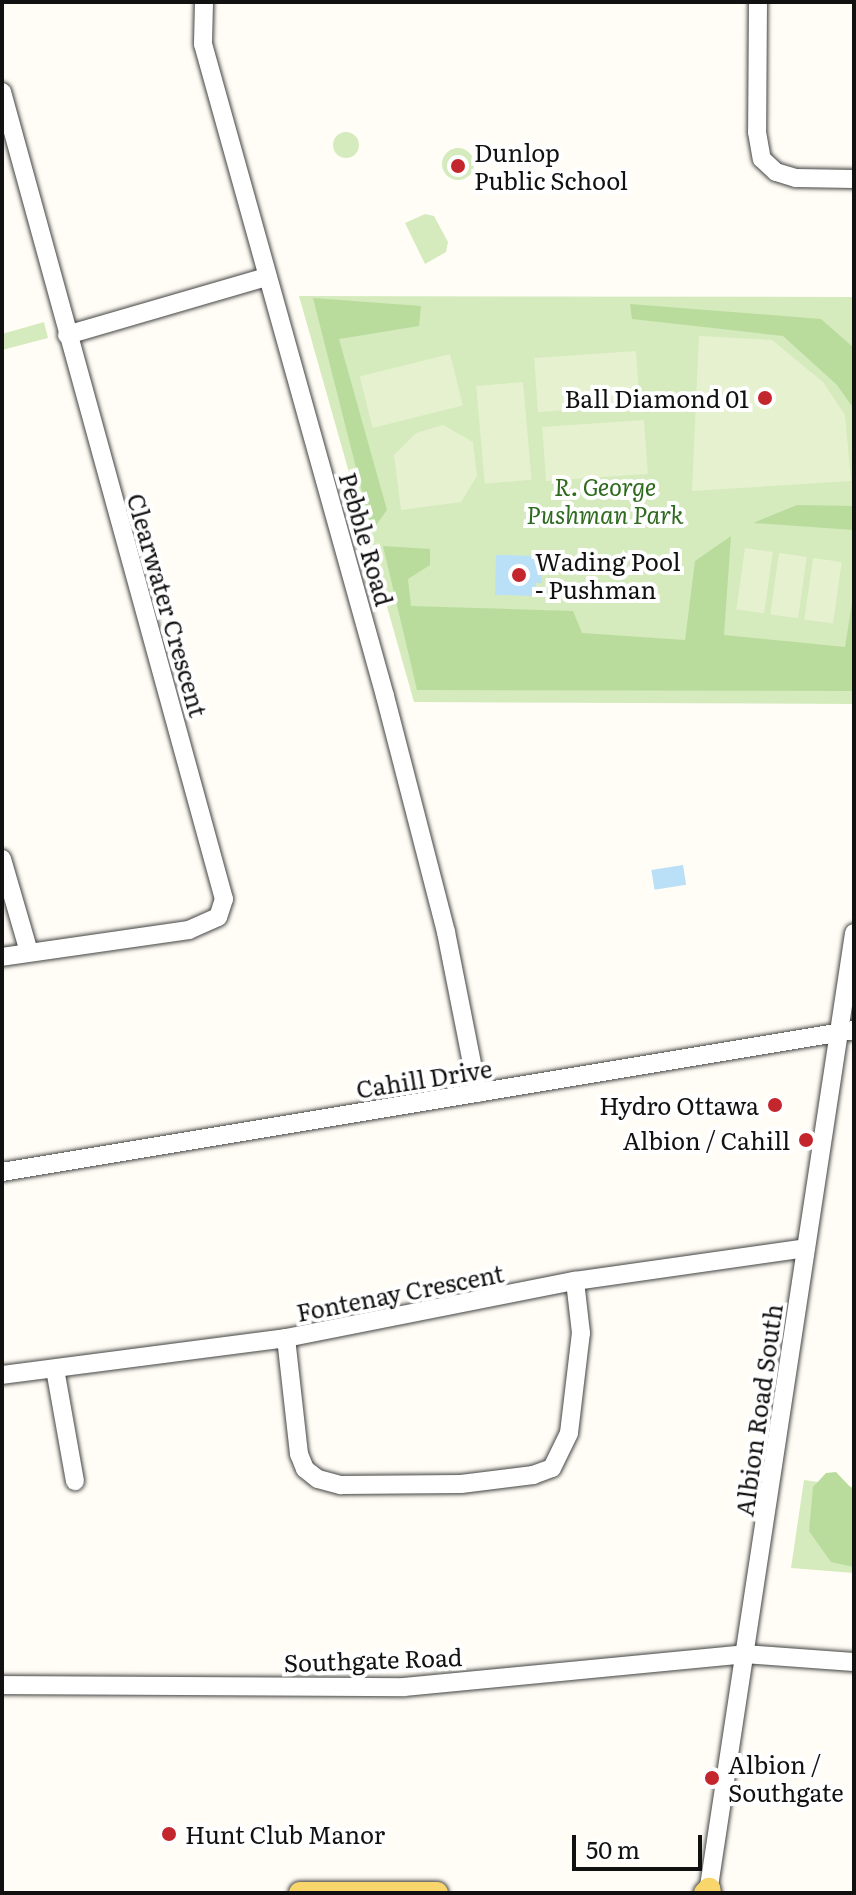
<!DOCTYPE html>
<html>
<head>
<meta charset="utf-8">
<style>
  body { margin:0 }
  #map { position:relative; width:856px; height:1895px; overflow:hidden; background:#fffdf5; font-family:Literata,serif }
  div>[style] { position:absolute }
  .green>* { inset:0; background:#d5ebbd }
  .round { border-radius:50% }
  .forest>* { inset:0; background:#b9dc9c }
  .pitch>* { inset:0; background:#e6f2cf; transform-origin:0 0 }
  .water>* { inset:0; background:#b9e0f7; transform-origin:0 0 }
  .roads { filter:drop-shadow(0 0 2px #444) drop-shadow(0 0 2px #444) }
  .minor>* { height:18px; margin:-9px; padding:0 9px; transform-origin:9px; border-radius:9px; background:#fff }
  .major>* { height:22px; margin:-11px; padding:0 11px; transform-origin:11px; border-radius:11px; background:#f9d66b }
  .dots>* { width:22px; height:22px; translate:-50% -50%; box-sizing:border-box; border:4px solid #fff; border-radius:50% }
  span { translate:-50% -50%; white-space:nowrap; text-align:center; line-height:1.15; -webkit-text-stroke:8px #fff; paint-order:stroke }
  .poi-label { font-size:24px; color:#111 }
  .left { translate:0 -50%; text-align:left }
  .right { translate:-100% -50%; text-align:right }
  .park-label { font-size:24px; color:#2f6b1f; font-style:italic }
  .street-label { font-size:24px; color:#111 }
  .frame { position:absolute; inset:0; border:4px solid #111; pointer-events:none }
  .scale { position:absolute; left:572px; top:1835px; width:130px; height:36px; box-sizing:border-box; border:4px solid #111; border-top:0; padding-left:10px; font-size:24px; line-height:28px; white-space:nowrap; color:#111; -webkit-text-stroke:6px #fff; paint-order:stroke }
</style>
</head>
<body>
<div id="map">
  <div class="green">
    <div class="round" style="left:333px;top:132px;width:26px;height:26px"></div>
    <div class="round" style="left:442px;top:148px;width:32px;height:32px"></div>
    <div style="clip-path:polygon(425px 214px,434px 216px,448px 242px,446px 252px,425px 264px,405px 223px)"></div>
    <div style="clip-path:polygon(299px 296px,854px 297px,854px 704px,414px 702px)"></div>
    <div style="clip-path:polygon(44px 322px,48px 338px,2px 350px,2px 334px)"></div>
    <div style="clip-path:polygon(804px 1480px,854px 1487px,854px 1573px,791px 1568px)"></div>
  </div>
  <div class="forest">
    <div style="clip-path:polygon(313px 298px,421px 306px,419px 326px,339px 339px,387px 510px,372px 531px)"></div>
    <div style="clip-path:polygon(630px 304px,821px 319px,854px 348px,854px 409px,837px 385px,783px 336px,632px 319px)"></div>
    <div style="clip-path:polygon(797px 505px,854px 506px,854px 530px,753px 523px)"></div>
    <div style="clip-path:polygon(731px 536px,724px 635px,845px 647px,854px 590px,854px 691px,417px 690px,383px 546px,430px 549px,430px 565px,408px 579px,411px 606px,573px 611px,582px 633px,685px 640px,695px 561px)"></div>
    <div style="clip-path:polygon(836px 1472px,854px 1491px,854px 1567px,831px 1562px,809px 1531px,813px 1487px,826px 1473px)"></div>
  </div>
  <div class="pitch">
    <div style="clip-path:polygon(699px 336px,772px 340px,823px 382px,845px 415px,851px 481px,692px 491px)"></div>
    <div style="left:636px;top:351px;width:54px;height:102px;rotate:86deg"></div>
    <div style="left:450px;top:354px;width:53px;height:93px;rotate:76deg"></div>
    <div style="left:523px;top:382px;width:98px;height:47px;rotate:85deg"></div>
    <div style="left:644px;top:420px;width:54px;height:102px;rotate:86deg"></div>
    <div style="clip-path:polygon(443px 425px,473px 442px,477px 476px,461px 502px,401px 510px,394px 455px,416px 433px)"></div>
    <div style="left:745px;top:548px;width:28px;height:62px;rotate:8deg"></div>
    <div style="left:779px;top:553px;width:28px;height:62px;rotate:8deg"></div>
    <div style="left:813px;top:558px;width:29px;height:62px;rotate:8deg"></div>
  </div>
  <div class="water">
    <div style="clip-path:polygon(496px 555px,538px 556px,542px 583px,536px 583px,536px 596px,495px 595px)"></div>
    <div style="left:683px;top:865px;width:20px;height:32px;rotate:81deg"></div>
  </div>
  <div class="roads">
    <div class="minor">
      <div style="left:204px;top:2px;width:42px;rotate:91.4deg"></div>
      <div style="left:203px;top:44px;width:677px;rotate:74.4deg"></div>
      <div style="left:385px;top:696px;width:244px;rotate:75.5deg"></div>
      <div style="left:446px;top:932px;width:164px;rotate:78.8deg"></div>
      <div style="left:758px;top:2px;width:130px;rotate:90.4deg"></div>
      <div style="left:757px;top:132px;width:27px;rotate:80deg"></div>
      <div style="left:762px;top:159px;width:19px;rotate:43deg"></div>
      <div style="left:776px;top:172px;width:21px;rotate:17deg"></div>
      <div style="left:796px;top:178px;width:58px;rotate:1deg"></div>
      <div style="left:2px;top:92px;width:837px;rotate:74.62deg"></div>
      <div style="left:224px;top:899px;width:19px;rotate:108deg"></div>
      <div style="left:218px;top:917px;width:32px;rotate:156deg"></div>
      <div style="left:189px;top:930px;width:189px;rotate:171.8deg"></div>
      <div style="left:67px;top:335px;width:208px;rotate:-16.2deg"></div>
      <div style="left:2px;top:859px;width:97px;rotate:73.8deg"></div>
      <div style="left:2px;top:1172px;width:864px;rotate:-9.46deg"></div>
      <div style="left:286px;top:1338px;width:117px;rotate:83.6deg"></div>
      <div style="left:299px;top:1454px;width:16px;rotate:68deg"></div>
      <div style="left:305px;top:1469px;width:16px;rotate:38deg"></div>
      <div style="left:318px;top:1479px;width:24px;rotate:15deg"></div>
      <div style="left:341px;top:1485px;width:120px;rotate:-0.5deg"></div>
      <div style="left:461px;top:1484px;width:73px;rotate:-7.1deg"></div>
      <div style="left:533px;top:1475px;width:20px;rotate:-20deg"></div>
      <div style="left:552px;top:1468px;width:39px;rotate:-64deg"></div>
      <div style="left:569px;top:1433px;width:101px;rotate:-83.2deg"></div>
      <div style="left:581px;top:1333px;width:52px;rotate:-96.6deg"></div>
      <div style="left:55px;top:1369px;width:114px;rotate:79.9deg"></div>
      <div style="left:2px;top:1375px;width:286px;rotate:-7.4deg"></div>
      <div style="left:286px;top:1338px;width:295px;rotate:-11.2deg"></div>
      <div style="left:575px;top:1281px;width:233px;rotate:-8.1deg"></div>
      <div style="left:2px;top:1685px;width:402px;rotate:0.3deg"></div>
      <div style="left:404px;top:1687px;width:342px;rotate:-5.5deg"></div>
      <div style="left:744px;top:1654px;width:110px;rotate:4.2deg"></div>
      <div style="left:708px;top:1893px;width:971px;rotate:-81.35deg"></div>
    </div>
    <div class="major">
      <div style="left:300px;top:1893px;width:137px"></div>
      <div style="left:705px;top:1893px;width:6px;rotate:-45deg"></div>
      <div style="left:709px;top:1889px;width:4px;rotate:76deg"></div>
    </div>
  </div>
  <div class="dots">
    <div style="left:458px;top:166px;background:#c4262e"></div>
    <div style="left:765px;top:398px;background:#c4262e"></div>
    <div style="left:519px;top:575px;background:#c4262e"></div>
    <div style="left:775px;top:1105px;background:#c4262e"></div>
    <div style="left:806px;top:1140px;background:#c4262e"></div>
    <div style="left:712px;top:1778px;background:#c4262e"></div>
    <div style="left:169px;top:1834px;background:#c4262e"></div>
  </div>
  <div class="poi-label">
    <span class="left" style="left:474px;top:166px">Dunlop<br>Public School</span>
    <span class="right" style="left:749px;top:398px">Ball Diamond 01</span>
    <span class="left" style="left:535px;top:575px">Wading Pool<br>- Pushman</span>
    <span class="right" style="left:759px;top:1105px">Hydro Ottawa</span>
    <span class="right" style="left:790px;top:1140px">Albion / Cahill</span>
    <span class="left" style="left:728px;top:1778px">Albion /<br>Southgate</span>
    <span class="left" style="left:185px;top:1834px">Hunt Club Manor</span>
  </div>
  <div class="park-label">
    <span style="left:605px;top:500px">R. George<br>Pushman Park</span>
  </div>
  <div class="street-label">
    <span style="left:367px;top:539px;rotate:74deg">Pebble Road</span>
    <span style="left:168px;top:605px;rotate:74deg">Clearwater Crescent</span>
    <span style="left:424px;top:1078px;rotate:-9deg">Cahill Drive</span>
    <span style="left:400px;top:1292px;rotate:-11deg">Fontenay Crescent</span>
    <span style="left:758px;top:1410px;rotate:-82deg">Albion Road South</span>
    <span style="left:373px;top:1659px;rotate:-2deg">Southgate Road</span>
  </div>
  <div class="frame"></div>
  <div class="scale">50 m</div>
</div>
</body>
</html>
